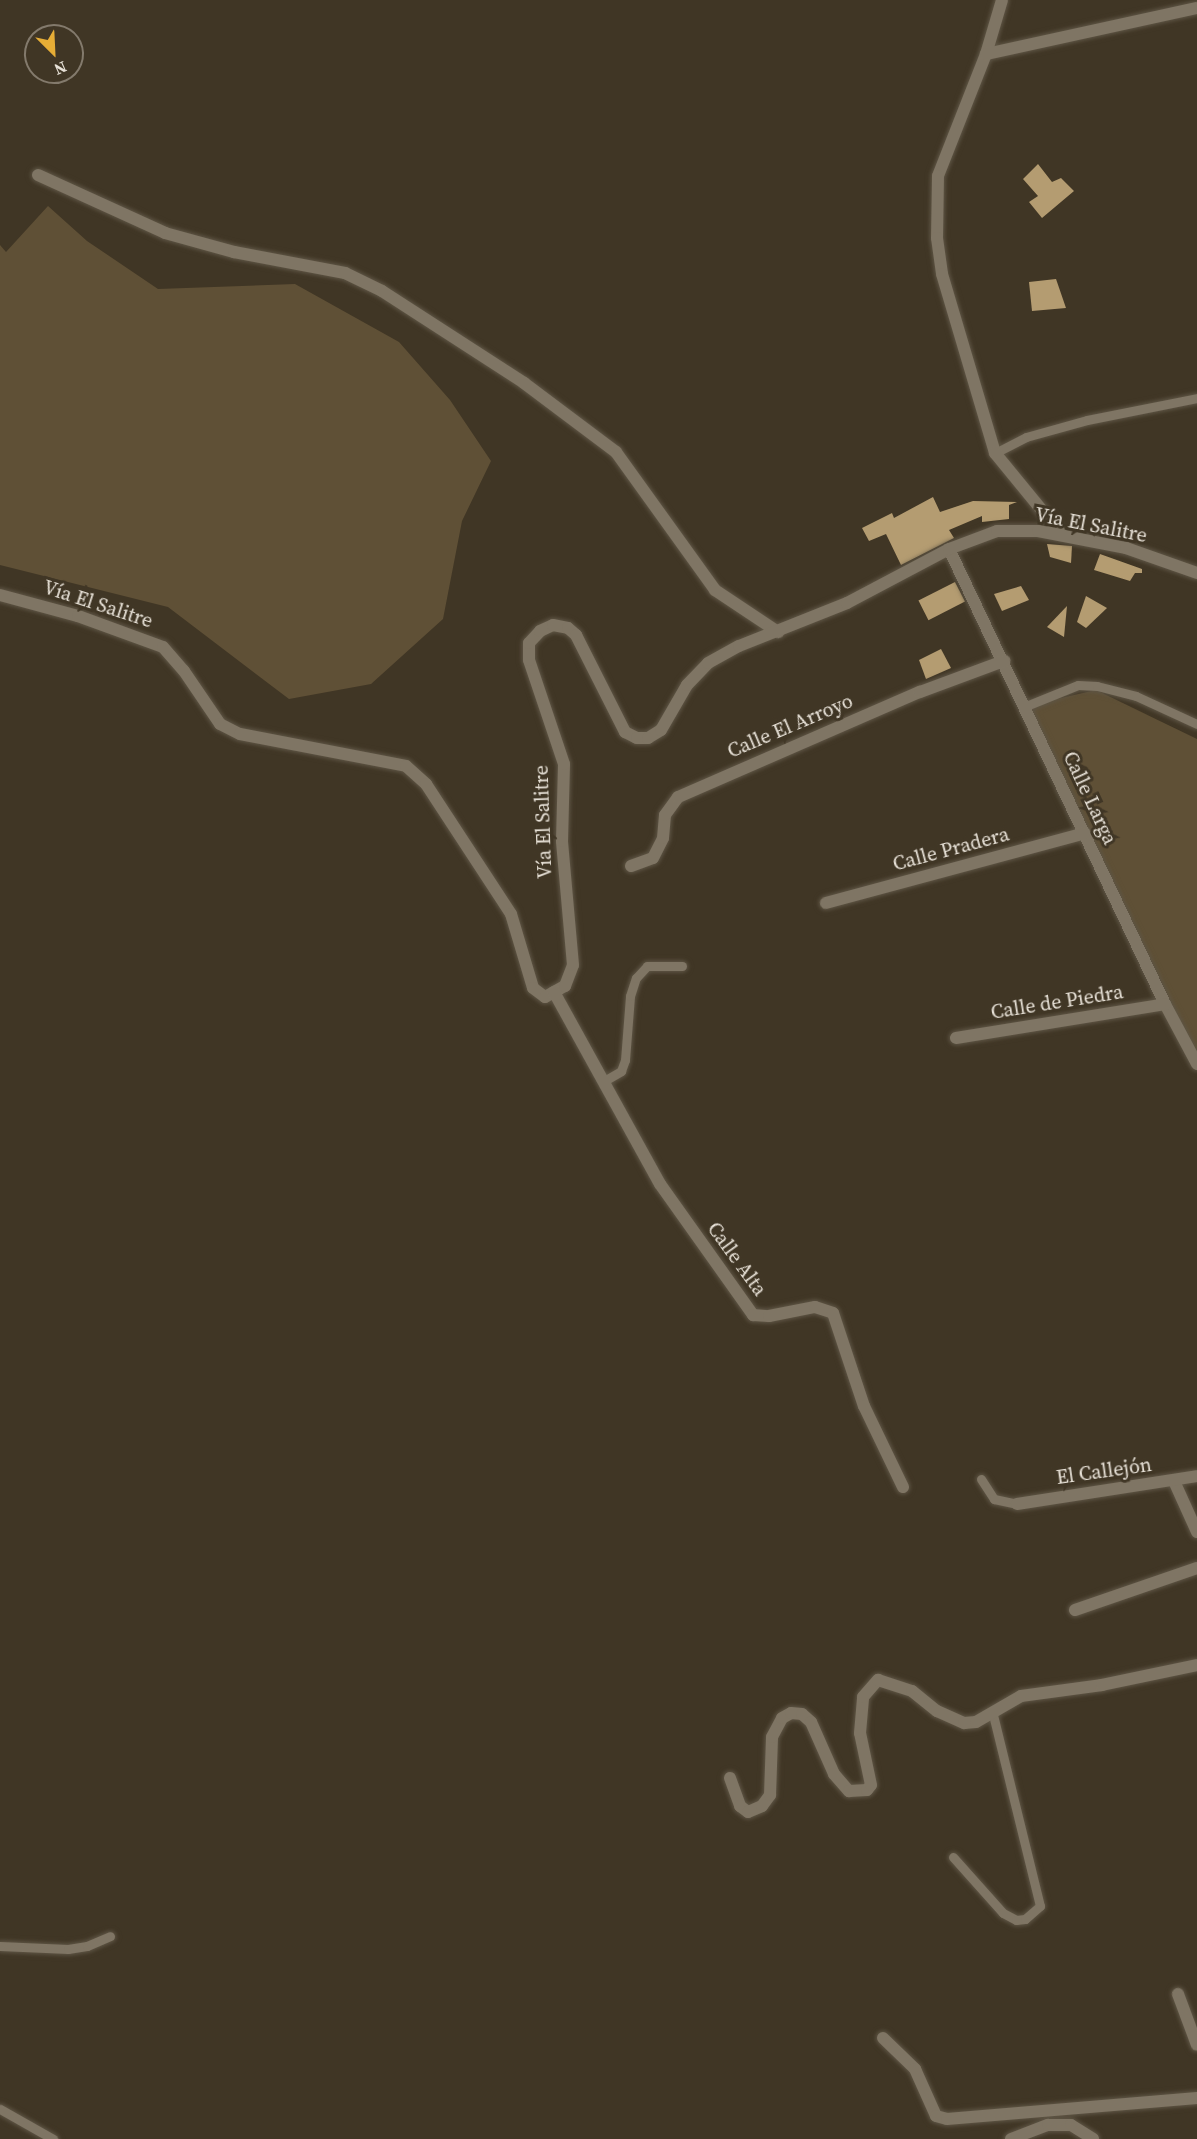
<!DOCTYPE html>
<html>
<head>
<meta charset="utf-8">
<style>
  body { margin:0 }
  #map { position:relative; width:1197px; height:2139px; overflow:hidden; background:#403625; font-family:"Source Serif 4",serif }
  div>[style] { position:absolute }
  .green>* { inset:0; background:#5f5036 }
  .building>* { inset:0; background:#b49c71; transform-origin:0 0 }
  .roads { filter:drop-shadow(0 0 2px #5e5545) drop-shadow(0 0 2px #5e5545) }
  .lane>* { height:9px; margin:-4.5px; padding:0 4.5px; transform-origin:4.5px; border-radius:4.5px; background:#7f7564 }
  .street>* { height:12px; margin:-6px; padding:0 6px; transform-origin:6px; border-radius:6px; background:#7f7564 }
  span { translate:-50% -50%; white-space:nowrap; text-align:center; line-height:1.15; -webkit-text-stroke:6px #403625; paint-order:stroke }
  .street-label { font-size:20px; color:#e7e1d7 }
  .north { position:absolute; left:24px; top:24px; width:60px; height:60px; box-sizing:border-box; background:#403625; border:2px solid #837a6c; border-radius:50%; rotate:156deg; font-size:16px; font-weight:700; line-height:24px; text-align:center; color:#e7e1d7 }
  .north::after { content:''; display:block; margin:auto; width:21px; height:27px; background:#e6ad36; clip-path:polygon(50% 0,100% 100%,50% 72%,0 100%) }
</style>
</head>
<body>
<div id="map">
  <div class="green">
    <div style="clip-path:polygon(48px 206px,87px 241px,158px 289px,295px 284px,399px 342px,450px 400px,491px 461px,462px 521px,443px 619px,371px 684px,289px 699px,168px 607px,0 565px,0 245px,6px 252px)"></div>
    <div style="clip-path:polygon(1096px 690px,1197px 739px,1197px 1055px,1026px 706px)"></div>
  </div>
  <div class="building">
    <div style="clip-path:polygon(1038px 164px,1052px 182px,1061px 178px,1074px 191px,1042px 218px,1029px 202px,1038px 196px,1023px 179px)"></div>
    <div style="clip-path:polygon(1056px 279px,1066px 308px,1032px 311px,1029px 282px)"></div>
    <div style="clip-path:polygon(933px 497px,940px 512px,973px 501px,1017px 502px,1009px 505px,1009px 519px,982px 522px,982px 516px,949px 530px,954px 538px,901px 565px,886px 534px,869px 541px,862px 528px,892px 513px,894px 518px)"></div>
    <div style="clip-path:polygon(1047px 544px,1072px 546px,1071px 563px,1050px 557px)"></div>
    <div style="clip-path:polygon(1100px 554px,1142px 569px,1142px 573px,1135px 573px,1130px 581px,1094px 570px)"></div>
    <div style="left:955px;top:582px;width:22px;height:41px;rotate:63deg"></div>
    <div style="clip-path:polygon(1021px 586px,1029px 600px,1002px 611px,994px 594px)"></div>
    <div style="clip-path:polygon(1086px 596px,1107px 608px,1086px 628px,1077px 622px)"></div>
    <div style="clip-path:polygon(1067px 606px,1064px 637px,1047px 627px)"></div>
    <div style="clip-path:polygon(941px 649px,951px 668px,926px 679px,919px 660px)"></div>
  </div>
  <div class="roads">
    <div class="lane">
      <div style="left:995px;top:453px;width:35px;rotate:-27deg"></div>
      <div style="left:1026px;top:437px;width:63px;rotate:-15.6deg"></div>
      <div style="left:1087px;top:420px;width:112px;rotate:-11.3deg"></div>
      <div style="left:1026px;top:706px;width:56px;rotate:-22deg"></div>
      <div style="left:1078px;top:685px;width:19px;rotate:3deg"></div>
      <div style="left:1097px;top:686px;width:40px;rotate:14.4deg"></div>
      <div style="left:1136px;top:696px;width:67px;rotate:24.7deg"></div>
      <div style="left:604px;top:1081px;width:20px;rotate:-30deg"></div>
      <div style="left:621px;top:1071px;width:12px;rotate:-70deg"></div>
      <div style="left:625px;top:1060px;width:64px;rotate:-85.5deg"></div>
      <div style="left:630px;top:996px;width:19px;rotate:-72deg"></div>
      <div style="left:636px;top:978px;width:16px;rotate:-47deg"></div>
      <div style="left:647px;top:966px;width:35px"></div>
      <div style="left:981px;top:1479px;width:24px;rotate:57deg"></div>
      <div style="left:994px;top:1499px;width:24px;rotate:12deg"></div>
      <div style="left:953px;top:1857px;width:75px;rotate:48.2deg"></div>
      <div style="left:1003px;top:1913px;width:15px;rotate:28deg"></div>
      <div style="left:1016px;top:1920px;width:9px;rotate:-6deg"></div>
      <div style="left:1025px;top:1919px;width:20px;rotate:-41deg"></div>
      <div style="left:1040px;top:1906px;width:198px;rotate:-103.8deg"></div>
      <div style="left:0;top:1946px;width:68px;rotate:2.5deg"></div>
      <div style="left:68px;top:1949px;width:19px;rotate:-9deg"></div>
      <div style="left:87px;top:1946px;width:25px;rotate:-23deg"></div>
      <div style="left:0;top:2109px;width:61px;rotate:29.5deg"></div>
    </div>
    <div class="street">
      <div style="left:1002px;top:0;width:56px;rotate:106.5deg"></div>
      <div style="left:986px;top:54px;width:131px;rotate:111.5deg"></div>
      <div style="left:938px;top:176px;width:62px;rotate:90.9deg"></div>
      <div style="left:937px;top:238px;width:36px;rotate:82deg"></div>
      <div style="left:942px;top:274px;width:187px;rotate:73.5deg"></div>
      <div style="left:995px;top:453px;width:106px;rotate:50.7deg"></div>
      <div style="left:986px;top:54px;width:216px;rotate:-12.3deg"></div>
      <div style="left:38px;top:175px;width:140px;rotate:24.5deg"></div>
      <div style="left:165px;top:233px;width:72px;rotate:15.4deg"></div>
      <div style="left:234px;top:252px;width:113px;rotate:10.7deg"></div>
      <div style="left:345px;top:273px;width:41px;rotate:25.9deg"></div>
      <div style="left:382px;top:291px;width:169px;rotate:32.9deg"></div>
      <div style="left:524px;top:383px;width:115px;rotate:36.9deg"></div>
      <div style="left:616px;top:452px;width:170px;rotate:54.3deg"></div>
      <div style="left:715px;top:590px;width:76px;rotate:33.7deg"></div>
      <div style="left:949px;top:549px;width:504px;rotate:64.61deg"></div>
      <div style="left:1165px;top:1004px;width:68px;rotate:61.9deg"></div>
      <div style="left:0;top:595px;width:81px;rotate:15.1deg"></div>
      <div style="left:78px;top:616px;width:90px;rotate:20deg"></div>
      <div style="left:163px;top:647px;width:32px;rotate:49deg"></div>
      <div style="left:184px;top:671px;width:64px;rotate:55.8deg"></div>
      <div style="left:220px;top:724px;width:22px;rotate:27deg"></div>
      <div style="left:240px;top:734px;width:169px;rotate:10.9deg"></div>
      <div style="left:406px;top:766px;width:27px;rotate:42deg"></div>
      <div style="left:426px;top:784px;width:155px;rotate:56.8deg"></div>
      <div style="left:511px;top:914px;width:77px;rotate:73.4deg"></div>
      <div style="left:533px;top:988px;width:15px;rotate:37deg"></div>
      <div style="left:545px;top:997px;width:23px;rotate:-29deg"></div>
      <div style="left:565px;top:986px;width:22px;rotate:-69deg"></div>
      <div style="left:573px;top:965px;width:124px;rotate:-95.1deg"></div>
      <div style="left:562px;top:841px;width:77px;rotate:-88.5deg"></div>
      <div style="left:564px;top:764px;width:110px;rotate:-108.6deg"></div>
      <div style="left:529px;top:660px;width:17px;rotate:-90deg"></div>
      <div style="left:529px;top:643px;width:16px;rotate:-47deg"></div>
      <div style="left:540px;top:631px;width:14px;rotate:-25deg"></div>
      <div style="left:553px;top:625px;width:15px;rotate:11deg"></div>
      <div style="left:568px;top:628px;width:11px;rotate:41deg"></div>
      <div style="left:576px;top:635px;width:109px;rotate:63.2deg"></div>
      <div style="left:625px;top:732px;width:13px;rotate:27deg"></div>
      <div style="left:637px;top:738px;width:11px"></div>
      <div style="left:648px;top:738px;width:15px;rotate:-32deg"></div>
      <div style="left:661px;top:730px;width:52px;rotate:-60deg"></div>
      <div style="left:687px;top:685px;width:30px;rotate:-46deg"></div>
      <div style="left:708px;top:663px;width:35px;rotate:-29deg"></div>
      <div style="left:739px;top:646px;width:116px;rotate:-21.7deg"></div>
      <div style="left:847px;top:603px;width:115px;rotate:-27.9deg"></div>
      <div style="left:949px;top:549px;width:51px;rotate:-20.6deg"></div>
      <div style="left:997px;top:531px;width:41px"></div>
      <div style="left:1038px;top:531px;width:90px;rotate:10.9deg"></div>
      <div style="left:1126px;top:548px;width:75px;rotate:19.4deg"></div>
      <div style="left:631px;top:866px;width:23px;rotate:-20deg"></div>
      <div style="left:653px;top:858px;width:22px;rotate:-63deg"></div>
      <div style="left:663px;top:838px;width:23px;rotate:-85deg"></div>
      <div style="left:665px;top:815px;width:22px;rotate:-54deg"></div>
      <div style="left:678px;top:797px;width:264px;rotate:-23.5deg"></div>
      <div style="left:920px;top:692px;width:90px;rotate:-20.3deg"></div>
      <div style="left:826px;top:903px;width:268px;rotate:-15.1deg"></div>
      <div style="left:554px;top:992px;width:219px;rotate:61.1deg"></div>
      <div style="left:660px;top:1184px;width:161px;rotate:54.6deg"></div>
      <div style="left:753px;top:1315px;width:16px;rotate:4deg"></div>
      <div style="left:769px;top:1316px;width:47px;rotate:-11.1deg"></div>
      <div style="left:815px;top:1307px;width:19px;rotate:18deg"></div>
      <div style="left:833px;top:1313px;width:98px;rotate:71.6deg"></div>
      <div style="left:864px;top:1406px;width:90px;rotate:64.3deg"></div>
      <div style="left:956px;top:1038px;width:212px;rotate:-9.2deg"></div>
      <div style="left:1174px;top:1481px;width:56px;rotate:65.7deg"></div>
      <div style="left:1017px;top:1504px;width:182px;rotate:-8.8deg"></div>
      <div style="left:1075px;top:1610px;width:129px;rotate:-19deg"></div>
      <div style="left:730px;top:1778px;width:30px;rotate:70deg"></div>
      <div style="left:740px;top:1806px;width:10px;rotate:37deg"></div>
      <div style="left:748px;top:1812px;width:15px;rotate:-23deg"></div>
      <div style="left:762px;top:1806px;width:14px;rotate:-54deg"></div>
      <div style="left:770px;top:1795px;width:58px;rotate:-88deg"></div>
      <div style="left:772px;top:1737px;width:21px;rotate:-62deg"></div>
      <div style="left:782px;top:1718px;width:10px;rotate:-29deg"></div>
      <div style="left:791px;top:1713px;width:11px;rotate:5deg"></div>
      <div style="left:802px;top:1714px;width:12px;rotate:42deg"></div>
      <div style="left:811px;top:1722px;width:57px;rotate:66.1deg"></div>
      <div style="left:834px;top:1774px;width:23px;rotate:49deg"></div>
      <div style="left:849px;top:1791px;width:18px;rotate:-3deg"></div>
      <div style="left:867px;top:1790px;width:6px;rotate:-51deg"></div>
      <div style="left:871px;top:1785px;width:53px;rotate:-101.9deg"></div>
      <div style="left:860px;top:1733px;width:36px;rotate:-85deg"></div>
      <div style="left:863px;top:1697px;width:23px;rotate:-49deg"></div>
      <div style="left:878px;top:1680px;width:36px;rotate:18deg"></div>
      <div style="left:912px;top:1691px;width:32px;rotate:39deg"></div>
      <div style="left:937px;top:1711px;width:30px;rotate:24deg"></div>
      <div style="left:964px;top:1723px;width:12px;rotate:-5deg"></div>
      <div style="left:976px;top:1722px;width:52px;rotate:-30deg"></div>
      <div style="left:1021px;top:1696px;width:82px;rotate:-7.7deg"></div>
      <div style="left:1102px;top:1685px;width:97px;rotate:-11.9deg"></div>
      <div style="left:1178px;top:1994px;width:54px;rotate:69.6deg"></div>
      <div style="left:883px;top:2038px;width:45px;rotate:44.1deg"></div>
      <div style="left:915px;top:2069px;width:51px;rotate:65.9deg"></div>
      <div style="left:936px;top:2116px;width:11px;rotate:15deg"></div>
      <div style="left:947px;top:2119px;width:251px;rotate:-4.8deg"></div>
      <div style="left:1011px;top:2139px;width:40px;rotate:-21deg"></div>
      <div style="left:1048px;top:2125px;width:23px"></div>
      <div style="left:1071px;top:2125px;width:26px;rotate:32deg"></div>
    </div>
  </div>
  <div class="street-label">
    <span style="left:1091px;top:525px;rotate:11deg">Vía El Salitre</span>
    <span style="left:98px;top:604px;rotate:18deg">Vía El Salitre</span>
    <span style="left:790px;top:726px;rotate:-23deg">Calle El Arroyo</span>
    <span style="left:1090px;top:798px;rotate:65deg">Calle Larga</span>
    <span style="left:543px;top:822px;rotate:-92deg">Vía El Salitre</span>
    <span style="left:951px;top:849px;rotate:-15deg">Calle Pradera</span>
    <span style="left:1057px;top:1002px;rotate:-9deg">Calle de Piedra</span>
    <span style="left:737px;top:1259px;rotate:54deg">Calle Alta</span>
    <span style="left:1104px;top:1471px;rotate:-8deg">El Callejón</span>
  </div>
  <div class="north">N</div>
</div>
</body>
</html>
